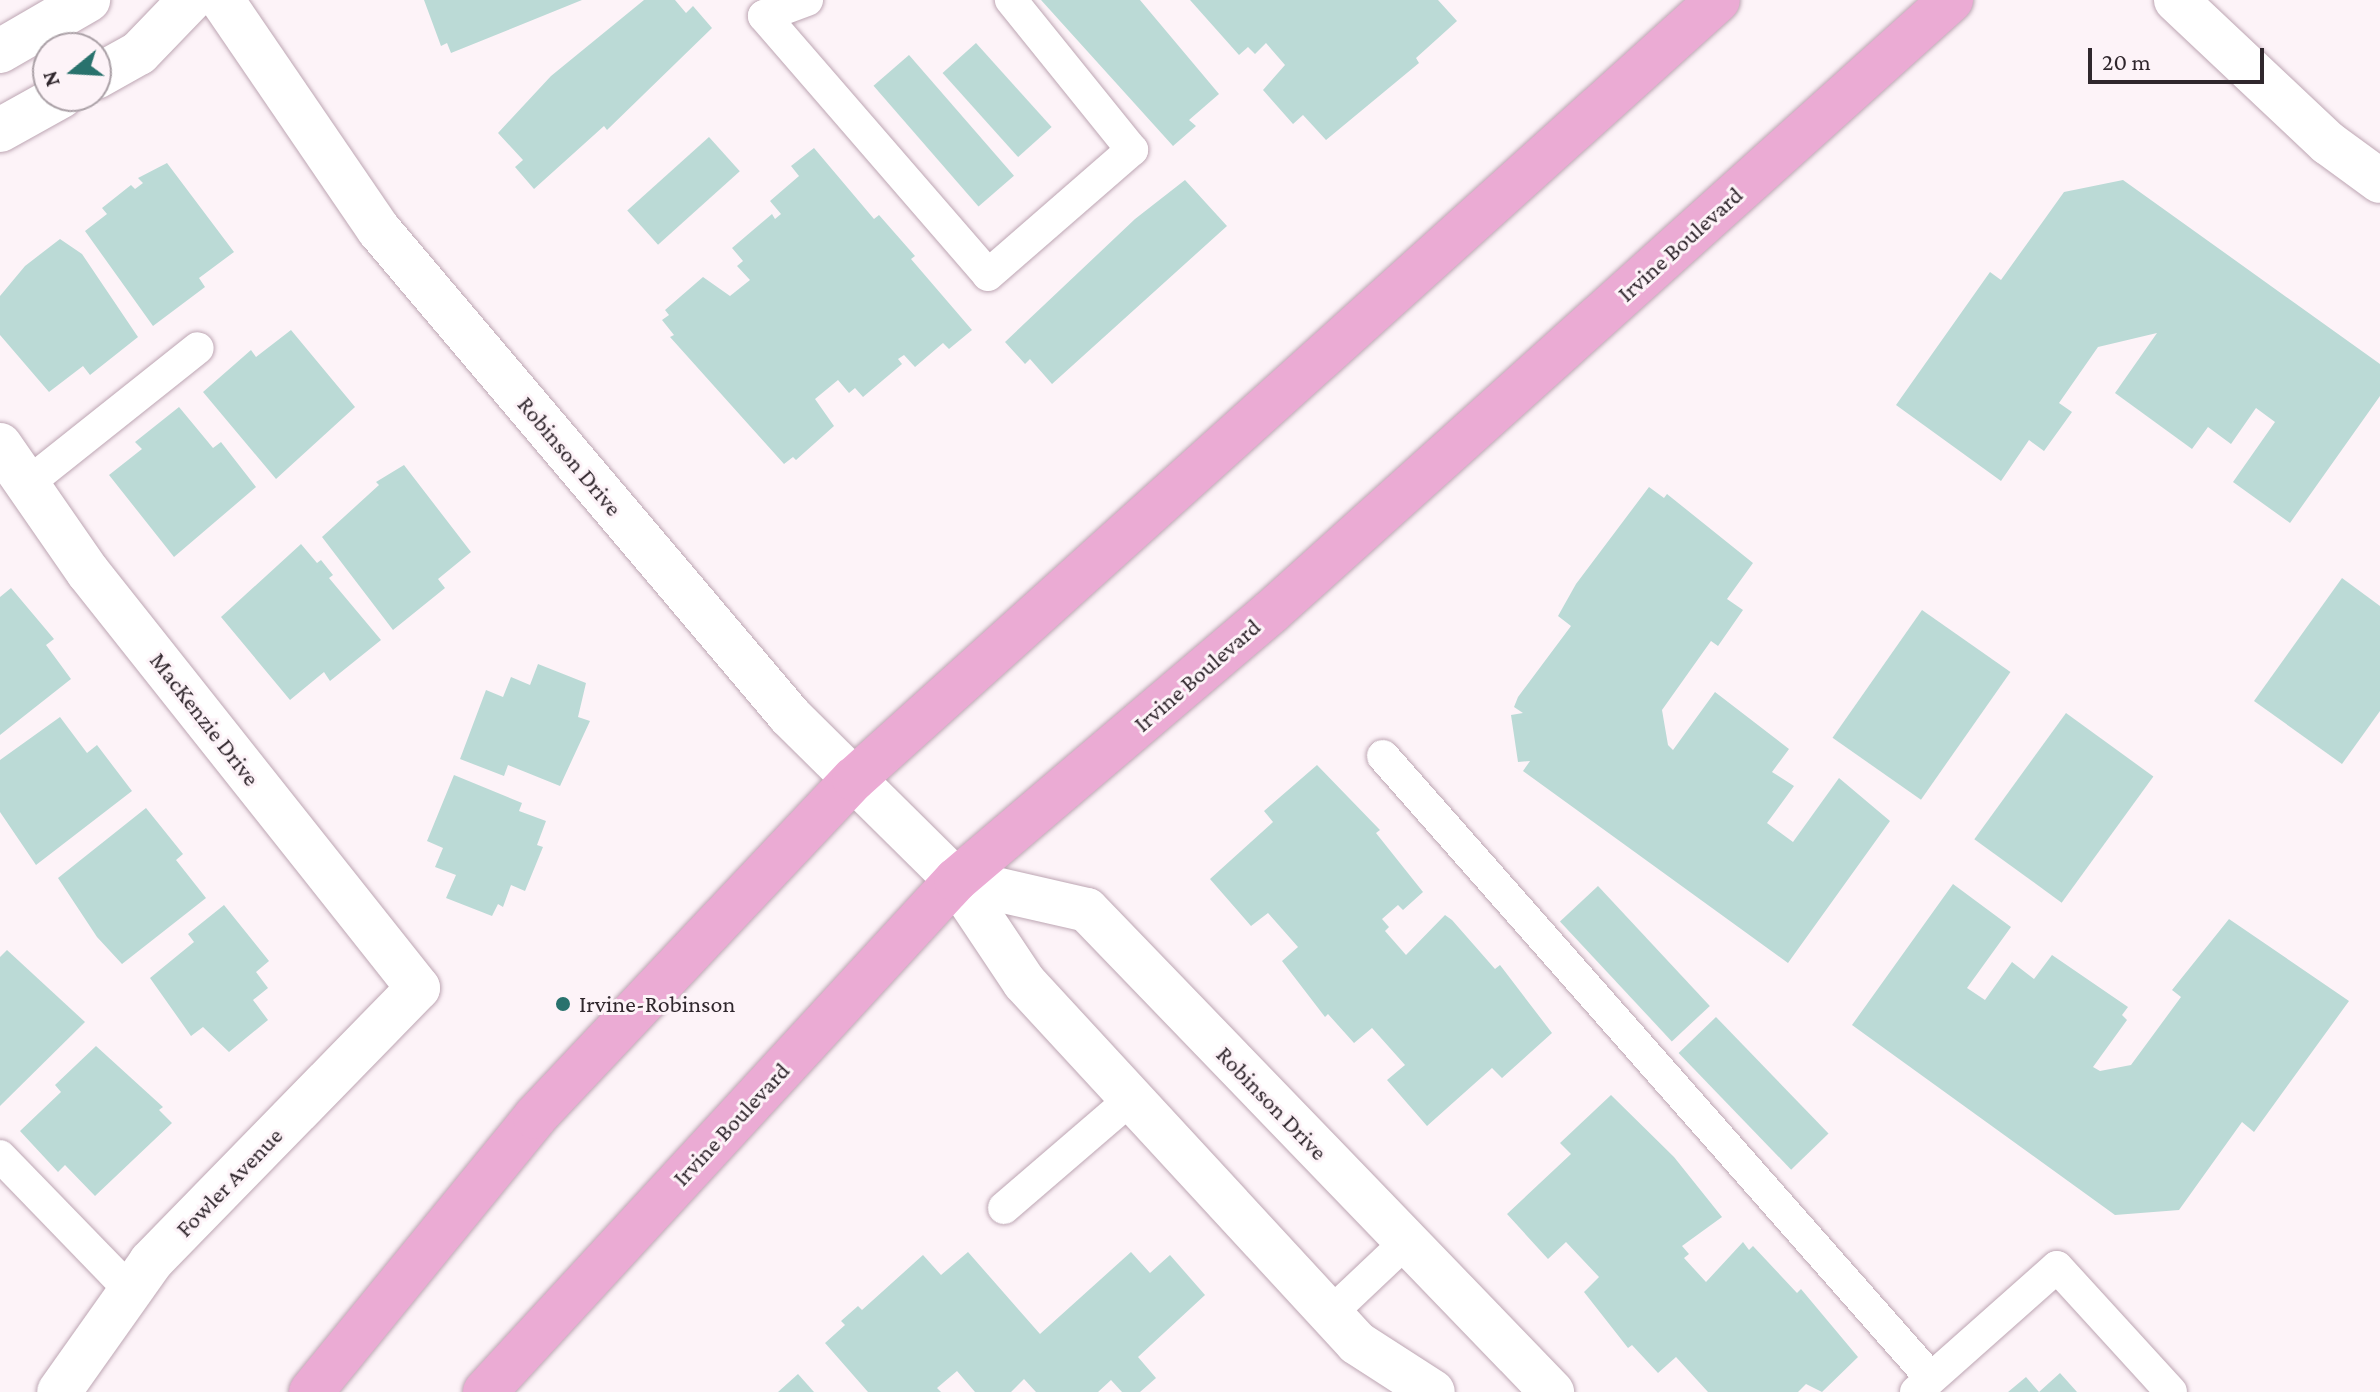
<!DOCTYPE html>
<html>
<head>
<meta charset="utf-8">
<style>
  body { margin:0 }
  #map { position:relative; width:2380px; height:1392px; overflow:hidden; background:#fdf3f8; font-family:"Crimson Pro",serif }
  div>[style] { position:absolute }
  .building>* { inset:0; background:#bbdad6; transform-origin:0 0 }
  .roads { filter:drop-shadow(0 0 2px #bda6b3) drop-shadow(0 0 2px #bda6b3) }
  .lane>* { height:32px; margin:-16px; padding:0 16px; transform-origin:16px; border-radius:16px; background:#fff }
  .street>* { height:44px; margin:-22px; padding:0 22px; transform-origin:22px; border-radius:22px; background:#fff }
  .secondary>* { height:44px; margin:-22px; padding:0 22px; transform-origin:22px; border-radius:22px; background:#fff }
  .primary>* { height:44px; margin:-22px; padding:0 22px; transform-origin:22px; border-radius:22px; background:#ebabd4 }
  .dots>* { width:22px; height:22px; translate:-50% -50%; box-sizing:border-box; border:4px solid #fdf3f8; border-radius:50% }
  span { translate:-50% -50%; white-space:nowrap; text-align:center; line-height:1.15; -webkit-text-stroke:6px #fdf3f8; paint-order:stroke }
  .street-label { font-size:24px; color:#30272d }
  .poi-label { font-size:24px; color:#30272d }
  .left { translate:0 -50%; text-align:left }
  .north { position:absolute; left:32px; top:32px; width:80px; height:80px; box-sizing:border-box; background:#fdf3f8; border:2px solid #aba1a7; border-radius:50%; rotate:252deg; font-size:22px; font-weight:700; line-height:32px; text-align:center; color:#30272d }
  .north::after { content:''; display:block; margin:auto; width:28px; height:36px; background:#29726d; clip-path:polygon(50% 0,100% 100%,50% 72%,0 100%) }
  .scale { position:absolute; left:2088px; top:48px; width:176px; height:36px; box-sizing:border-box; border:4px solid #30272d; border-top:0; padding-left:10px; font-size:24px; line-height:28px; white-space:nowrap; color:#30272d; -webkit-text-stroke:6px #fdf3f8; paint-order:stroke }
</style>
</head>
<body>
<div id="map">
  <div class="building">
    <div style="clip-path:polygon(424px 0,582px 0,451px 53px,447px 43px,441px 46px)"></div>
    <div style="clip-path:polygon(644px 0,675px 0,686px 13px,693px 6px,712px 28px,607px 130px,604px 126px,534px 189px,515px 167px,523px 160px,498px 133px,551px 76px)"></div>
    <div style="clip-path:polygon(1041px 0,1140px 0,1219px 94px,1189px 120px,1196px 126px,1173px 146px)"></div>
    <div style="clip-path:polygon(1190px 0,1438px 0,1457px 21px,1416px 58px,1419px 63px,1326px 140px,1303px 115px,1293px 124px,1263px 90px,1285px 65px,1266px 43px,1255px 54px,1248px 47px,1239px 55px)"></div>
    <div style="left:976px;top:43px;width:113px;height:45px;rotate:48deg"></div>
    <div style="left:909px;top:55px;width:160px;height:47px;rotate:49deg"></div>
    <div style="left:709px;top:137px;width:46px;height:110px;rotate:48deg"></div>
    <div style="clip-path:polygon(814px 148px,874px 219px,879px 215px,915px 256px,911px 259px,972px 330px,949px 349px,943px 343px,915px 367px,904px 355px,898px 359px,902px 364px,863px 397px,855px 388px,849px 393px,838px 380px,815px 399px,834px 426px,796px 460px,793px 457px,784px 464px,670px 337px,674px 335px,662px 320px,669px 315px,665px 310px,703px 277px,730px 296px,750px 280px,737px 266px,743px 261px,732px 248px,772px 214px,775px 219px,781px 214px,770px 201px,799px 176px,791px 166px)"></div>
    <div style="clip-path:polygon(167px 163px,234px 252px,199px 278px,205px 287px,153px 326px,85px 231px,107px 214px,102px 208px,131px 185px,135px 189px,143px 183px,138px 178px)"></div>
    <div style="clip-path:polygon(1185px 180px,1227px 226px,1052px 384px,1030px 359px,1025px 364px,1005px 342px,1135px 219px)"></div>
    <div style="clip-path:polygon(2123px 180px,2380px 364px,2380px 396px,2290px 523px,2233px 482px,2275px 422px,2256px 408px,2231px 444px,2208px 427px,2192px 449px,2115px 393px,2157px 333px,2098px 347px,2059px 403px,2072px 412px,2044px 451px,2029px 440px,2001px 481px,1896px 405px,1990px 272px,2001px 280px,2064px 192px)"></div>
    <div style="clip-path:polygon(60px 239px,82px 254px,138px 337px,90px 375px,83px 366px,49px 392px,0 335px,0 296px,25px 266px)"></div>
    <div style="clip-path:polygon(291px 330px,355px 407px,276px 479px,203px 392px,251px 350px,256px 357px)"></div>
    <div style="clip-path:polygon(179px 407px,213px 448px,221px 442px,256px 487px,174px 557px,109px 475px,142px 449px,135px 442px)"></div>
    <div style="clip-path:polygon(404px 465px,471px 552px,438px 579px,445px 588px,393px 630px,322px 537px,379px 485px,376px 482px)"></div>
    <div style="clip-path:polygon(1649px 487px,1664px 498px,1667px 494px,1753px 563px,1727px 599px,1743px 610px,1718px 646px,1711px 641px,1662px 710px,1668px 745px,1673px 750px,1715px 692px,1789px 749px,1772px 772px,1794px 786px,1767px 823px,1793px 842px,1839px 778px,1890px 821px,1788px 963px,1523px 771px,1530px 761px,1518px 762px,1511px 715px,1523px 713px,1514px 707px,1518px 697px,1571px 626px,1558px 616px,1576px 584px)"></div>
    <div style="clip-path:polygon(301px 544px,317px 563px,321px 560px,333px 575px,329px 578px,381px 640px,330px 681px,324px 672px,290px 700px,221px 617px)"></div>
    <div style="clip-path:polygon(2342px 578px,2380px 606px,2380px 711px,2342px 764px,2254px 701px)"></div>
    <div style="clip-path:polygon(11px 588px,54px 639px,46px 645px,71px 679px,0 735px,0 597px)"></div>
    <div style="left:1922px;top:610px;width:108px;height:156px;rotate:35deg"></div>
    <div style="clip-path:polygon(538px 664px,586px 683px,578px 717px,590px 721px,560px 786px,508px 765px,504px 776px,460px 759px,486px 690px,503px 697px,511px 677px,530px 685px)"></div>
    <div style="left:2066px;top:713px;width:108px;height:156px;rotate:36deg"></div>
    <div style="clip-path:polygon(60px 717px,87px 753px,97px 745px,132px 791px,36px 865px,0 812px,0 760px)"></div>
    <div style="clip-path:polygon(1317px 765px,1380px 830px,1376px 833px,1423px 892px,1403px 910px,1398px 905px,1382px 919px,1389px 927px,1385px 931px,1406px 955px,1445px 915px,1452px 920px,1495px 969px,1500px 965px,1552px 1033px,1502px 1078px,1492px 1068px,1427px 1126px,1387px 1080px,1405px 1065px,1372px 1028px,1354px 1043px,1328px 1014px,1325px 1017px,1282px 961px,1298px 947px,1268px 913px,1251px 926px,1210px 879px,1273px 822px,1264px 811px)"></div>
    <div style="clip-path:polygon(454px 775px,522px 803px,519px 811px,546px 821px,537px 845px,543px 847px,525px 891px,511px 885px,503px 907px,498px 904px,492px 916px,446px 898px,456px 875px,435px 867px,443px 848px,427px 841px)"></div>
    <div style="clip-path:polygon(146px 808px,183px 854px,176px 860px,206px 898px,122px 964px,97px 937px,58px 878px)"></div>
    <div style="clip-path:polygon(1953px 884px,2011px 927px,1967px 988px,1985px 1000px,2012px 962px,2034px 979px,2052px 955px,2128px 1007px,2122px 1015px,2127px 1020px,2093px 1067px,2100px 1071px,2131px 1065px,2181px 997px,2172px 990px,2229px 919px,2349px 1001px,2254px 1132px,2242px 1122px,2179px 1210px,2115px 1215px,1852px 1025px)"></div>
    <div style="left:1598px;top:886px;width:164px;height:52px;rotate:47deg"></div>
    <div style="clip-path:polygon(224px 905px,269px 961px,256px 972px,268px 988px,253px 1000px,268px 1020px,229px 1052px,203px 1027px,191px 1036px,150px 978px,194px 942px,188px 934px)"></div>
    <div style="clip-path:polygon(7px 950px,85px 1022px,0 1106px,0 957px)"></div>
    <div style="left:1716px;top:1017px;width:162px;height:52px;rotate:46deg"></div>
    <div style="clip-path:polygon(96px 1046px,163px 1107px,159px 1110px,172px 1123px,95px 1196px,65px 1165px,58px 1172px,20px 1131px,61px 1092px,55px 1085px)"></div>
    <div style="clip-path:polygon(1611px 1095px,1674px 1157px,1722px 1217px,1682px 1246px,1689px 1254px,1684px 1258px,1706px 1282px,1743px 1242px,1749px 1250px,1753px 1246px,1797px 1293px,1801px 1289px,1858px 1357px,1822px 1392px,1806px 1384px,1798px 1392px,1708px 1392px,1676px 1357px,1658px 1373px,1632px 1345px,1628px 1348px,1584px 1292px,1599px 1277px,1566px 1242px,1548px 1259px,1507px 1214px,1571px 1154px,1560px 1143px)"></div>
    <div style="clip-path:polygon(968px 1252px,1040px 1334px,1131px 1252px,1150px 1273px,1170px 1255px,1205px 1295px,1138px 1357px,1156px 1378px,1140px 1392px,1122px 1392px,1111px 1380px,1098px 1392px,1036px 1392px,1024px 1379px,1011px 1392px,975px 1392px,957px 1371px,937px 1388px,941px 1392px,868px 1392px,825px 1343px,845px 1325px,841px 1321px,858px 1306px,862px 1310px,923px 1255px,941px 1275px)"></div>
    <div style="clip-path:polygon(2060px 1373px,2077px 1392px,2008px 1392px,2026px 1377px,2039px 1392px)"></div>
    <div style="clip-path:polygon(798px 1374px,814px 1392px,778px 1392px)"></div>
  </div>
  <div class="roads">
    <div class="lane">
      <div style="left:807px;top:0;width:46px;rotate:159.6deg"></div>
      <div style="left:764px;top:16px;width:342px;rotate:49.1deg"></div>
      <div style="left:988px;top:275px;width:191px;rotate:-41deg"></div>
      <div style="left:1132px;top:150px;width:193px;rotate:-128.9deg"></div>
      <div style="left:27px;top:484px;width:218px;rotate:-38.5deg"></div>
      <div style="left:1383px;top:756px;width:829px;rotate:48.62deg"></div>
      <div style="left:0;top:1156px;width:188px;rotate:45.9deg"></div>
      <div style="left:1004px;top:1208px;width:169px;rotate:-40.7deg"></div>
      <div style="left:1331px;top:1313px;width:103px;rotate:-43.4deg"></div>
      <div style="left:1916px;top:1392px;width:188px;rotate:-41.6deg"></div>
      <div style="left:2057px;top:1267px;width:169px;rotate:47.6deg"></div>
    </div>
    <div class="street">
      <div style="left:0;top:51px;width:102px;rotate:-30.1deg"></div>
      <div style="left:96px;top:77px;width:49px;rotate:-29.2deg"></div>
      <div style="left:139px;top:53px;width:74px;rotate:-46.1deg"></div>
      <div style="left:0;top:130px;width:70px;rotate:-29.1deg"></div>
      <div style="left:0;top:445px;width:155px;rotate:55.3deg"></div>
      <div style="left:88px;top:572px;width:531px;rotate:51.58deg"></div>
      <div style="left:418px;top:988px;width:383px;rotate:134.3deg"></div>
      <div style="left:151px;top:1262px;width:159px;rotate:125.3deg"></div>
      <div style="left:956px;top:880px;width:134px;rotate:12.9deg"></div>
      <div style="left:1087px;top:910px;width:670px;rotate:46.03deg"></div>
      <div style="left:956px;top:880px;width:123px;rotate:56.3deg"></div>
      <div style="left:1024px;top:982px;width:491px;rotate:47.3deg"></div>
      <div style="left:1357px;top:1343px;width:90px;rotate:32.8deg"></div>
    </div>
    <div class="secondary">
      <div style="left:222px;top:0;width:278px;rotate:55.7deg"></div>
      <div style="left:379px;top:230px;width:636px;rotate:49.78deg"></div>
      <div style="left:790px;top:716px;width:233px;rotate:44.7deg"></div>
      <div style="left:2176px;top:0;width:209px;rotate:43.3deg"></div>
      <div style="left:2328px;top:143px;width:64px;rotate:36.2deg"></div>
    </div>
    <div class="primary">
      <div style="left:311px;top:1392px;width:355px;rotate:-50.8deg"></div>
      <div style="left:535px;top:1117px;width:465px;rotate:-46.7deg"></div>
      <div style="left:854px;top:779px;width:1163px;rotate:-42.04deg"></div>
      <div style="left:485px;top:1392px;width:696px;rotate:-47.39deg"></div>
      <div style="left:956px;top:880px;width:414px;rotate:-40.4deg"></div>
      <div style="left:1271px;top:612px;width:915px;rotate:-41.99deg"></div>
    </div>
  </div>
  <div class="dots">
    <div style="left:563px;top:1004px;background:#29726d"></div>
  </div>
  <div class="street-label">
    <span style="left:1680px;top:244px;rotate:-42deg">Irvine Boulevard</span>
    <span style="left:570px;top:456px;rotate:50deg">Robinson Drive</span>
    <span style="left:1197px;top:675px;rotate:-41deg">Irvine Boulevard</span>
    <span style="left:205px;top:719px;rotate:52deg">MacKenzie Drive</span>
    <span style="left:1272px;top:1103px;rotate:46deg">Robinson Drive</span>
    <span style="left:731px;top:1124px;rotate:-47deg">Irvine Boulevard</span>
    <span style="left:229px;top:1182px;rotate:-46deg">Fowler Avenue</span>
  </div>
  <div class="poi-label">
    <span class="left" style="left:579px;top:1004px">Irvine-Robinson</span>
  </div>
  <div class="north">N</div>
  <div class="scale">20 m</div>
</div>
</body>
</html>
